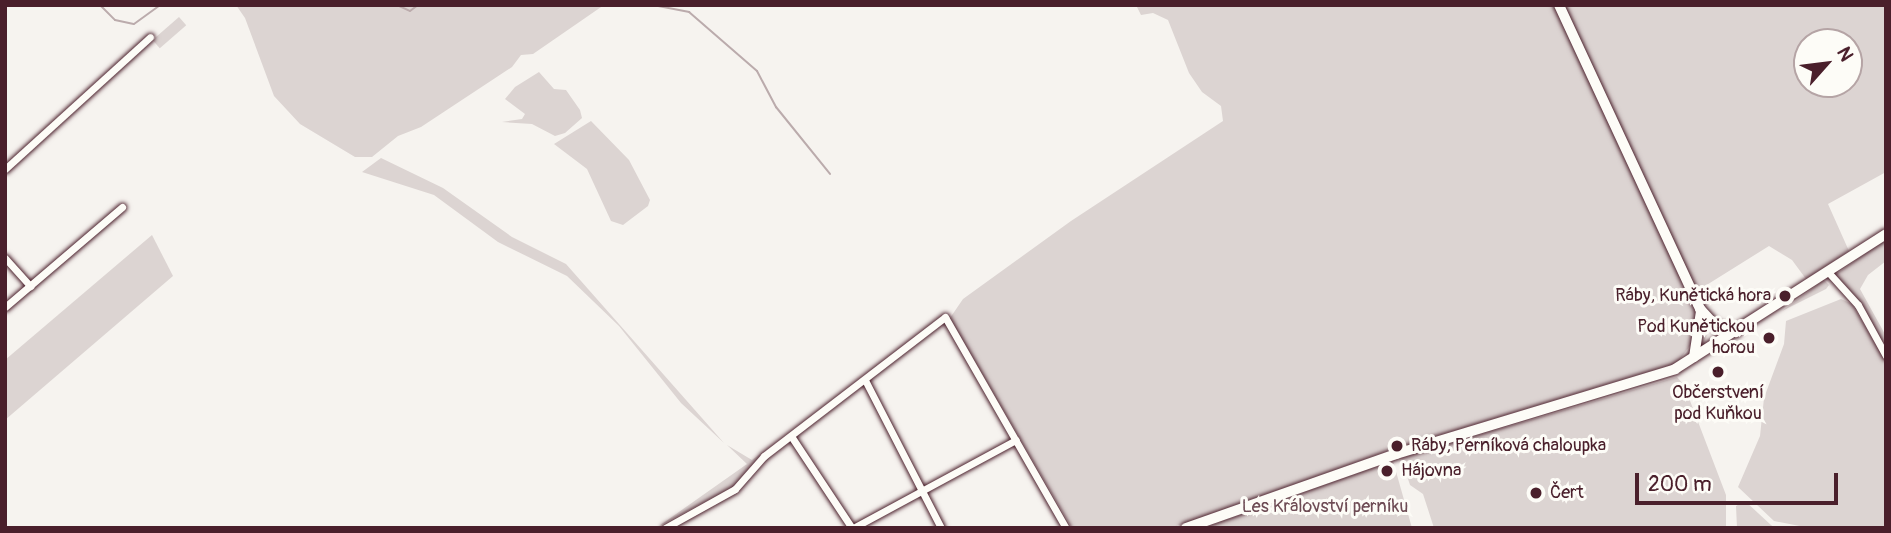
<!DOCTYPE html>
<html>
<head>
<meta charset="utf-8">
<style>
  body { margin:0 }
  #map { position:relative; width:1891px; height:533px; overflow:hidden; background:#f6f3ef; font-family:Pangolin,sans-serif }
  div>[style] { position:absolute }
  .green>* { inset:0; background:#dcd4d2; transform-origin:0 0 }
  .stream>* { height:2px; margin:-1px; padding:0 1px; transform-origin:1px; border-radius:1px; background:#bbabac }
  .roads { filter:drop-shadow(0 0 2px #4a1f2b) drop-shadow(0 0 2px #4a1f2b) }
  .street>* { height:7px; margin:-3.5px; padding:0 3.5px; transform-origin:3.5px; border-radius:3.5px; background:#fdfcf7 }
  .secondary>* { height:10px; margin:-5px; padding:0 5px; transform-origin:5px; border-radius:5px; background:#fdfcf7 }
  .dots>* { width:19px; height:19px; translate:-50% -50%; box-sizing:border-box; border:4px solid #fdfcf7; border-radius:50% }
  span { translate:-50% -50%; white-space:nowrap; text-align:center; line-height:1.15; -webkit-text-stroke:6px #fdfcf7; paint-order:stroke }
  .poi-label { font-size:18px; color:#4a1f2b }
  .right { translate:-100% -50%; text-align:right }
  .left { translate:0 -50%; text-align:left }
  .park-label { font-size:18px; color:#6e4c55 }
  .frame { position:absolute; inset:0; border:7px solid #4a1f2b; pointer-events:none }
  .north { position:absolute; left:1793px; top:28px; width:70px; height:70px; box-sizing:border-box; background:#fdfcf7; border:2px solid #b5a4a5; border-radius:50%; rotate:62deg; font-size:19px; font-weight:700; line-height:28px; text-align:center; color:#4a1f2b }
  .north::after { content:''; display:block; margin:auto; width:24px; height:32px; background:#4a1f2b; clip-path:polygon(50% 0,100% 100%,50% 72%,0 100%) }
  .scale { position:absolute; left:1635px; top:473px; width:203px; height:32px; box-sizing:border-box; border:4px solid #4a1f2b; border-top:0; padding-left:9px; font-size:21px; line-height:24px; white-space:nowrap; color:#4a1f2b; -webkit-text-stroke:5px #fdfcf7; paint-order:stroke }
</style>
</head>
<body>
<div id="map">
  <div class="green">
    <div style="clip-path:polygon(236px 5px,604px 5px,533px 54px,521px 55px,512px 67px,421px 127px,398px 136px,372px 157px,355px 157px,300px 124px,274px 96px,245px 18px)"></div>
    <div style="clip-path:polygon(1136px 5px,1554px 5px,1689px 295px,1700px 322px,1692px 343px,1677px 363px,1393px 449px,1171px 528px,1072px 528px,950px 318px,963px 299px,1071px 221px,1223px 121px,1221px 106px,1202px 92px,1189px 73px,1168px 20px,1153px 13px,1141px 15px)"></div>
    <div style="clip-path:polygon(evenodd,1564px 5px,1886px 5px,1886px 172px,1828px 204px,1849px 251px,1806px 279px,1792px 260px,1769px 246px,1697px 291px,1564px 5px,1807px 42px,1849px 42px,1849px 84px,1807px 84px,1807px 42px)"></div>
    <div style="left:179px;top:17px;width:11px;height:35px;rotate:49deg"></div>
    <div style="clip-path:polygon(539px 72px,554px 89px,566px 90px,580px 110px,582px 118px,565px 133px,555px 136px,532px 124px,502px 122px,522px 119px,525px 114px,505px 99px,515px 87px)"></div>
    <div style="clip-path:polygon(591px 121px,629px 160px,650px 200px,648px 206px,623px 225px,611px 221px,587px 169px,554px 144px)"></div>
    <div style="clip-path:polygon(381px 158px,443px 188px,512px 237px,566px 264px,724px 443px,681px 403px,619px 326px,567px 276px,498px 242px,434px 195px,362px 172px)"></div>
    <div style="clip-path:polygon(152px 235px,173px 276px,5px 420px,5px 360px)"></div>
    <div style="clip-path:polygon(1886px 239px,1886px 261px,1868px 275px,1860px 289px,1886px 336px,1886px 352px,1835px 275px)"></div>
    <div style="clip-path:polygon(1824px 280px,1829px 285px,1826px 289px,1782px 311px)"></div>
    <div style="clip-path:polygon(1841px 299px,1852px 304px,1886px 362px,1886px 528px,1810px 528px,1774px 521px,1738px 487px,1760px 436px,1764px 398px,1784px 344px,1786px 321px)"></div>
    <div style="clip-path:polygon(1677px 377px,1684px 385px,1726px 495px,1726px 528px,1434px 528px,1423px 494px,1410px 485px,1401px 458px)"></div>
    <div style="clip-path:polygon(727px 445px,752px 460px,764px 451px,740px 483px,659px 526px,747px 464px)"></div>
    <div style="clip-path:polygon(1393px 461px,1412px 528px,1204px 528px,1336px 481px)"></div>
    <div style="clip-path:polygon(1745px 501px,1771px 525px,1775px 528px,1737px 528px,1736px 506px)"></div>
  </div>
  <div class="stream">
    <div style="left:100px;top:5px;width:21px;rotate:45deg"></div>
    <div style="left:115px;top:20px;width:19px;rotate:12deg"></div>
    <div style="left:134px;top:24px;width:32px;rotate:-36deg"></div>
    <div style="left:397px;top:5px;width:14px;rotate:25deg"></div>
    <div style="left:410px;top:11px;width:10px;rotate:-37deg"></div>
    <div style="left:653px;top:5px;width:37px;rotate:11deg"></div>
    <div style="left:689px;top:12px;width:90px;rotate:40.9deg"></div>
    <div style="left:757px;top:71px;width:41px;rotate:62.2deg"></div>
    <div style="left:776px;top:107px;width:86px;rotate:51.1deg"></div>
  </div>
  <div class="roads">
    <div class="street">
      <div style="left:5px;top:169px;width:196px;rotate:-42.3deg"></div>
      <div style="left:5px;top:258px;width:38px;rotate:48deg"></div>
      <div style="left:1829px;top:273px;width:43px;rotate:47.8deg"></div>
      <div style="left:1858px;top:305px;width:58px;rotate:61.2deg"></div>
      <div style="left:5px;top:307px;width:154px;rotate:-40.5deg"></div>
      <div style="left:865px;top:380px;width:166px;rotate:62.8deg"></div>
      <div style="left:791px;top:436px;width:110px;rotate:56.5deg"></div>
      <div style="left:665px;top:528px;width:80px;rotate:-29.1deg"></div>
      <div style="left:735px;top:489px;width:44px;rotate:-48.7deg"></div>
      <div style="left:764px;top:456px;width:228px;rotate:-37.5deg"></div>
      <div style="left:945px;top:317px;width:243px;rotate:60.2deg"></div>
      <div style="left:853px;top:528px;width:185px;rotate:-28.4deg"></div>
    </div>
    <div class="secondary">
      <div style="left:1559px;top:5px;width:335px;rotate:65.1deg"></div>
      <div style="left:1700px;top:309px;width:23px;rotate:47deg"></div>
      <div style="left:1716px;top:326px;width:21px;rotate:17deg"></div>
      <div style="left:1694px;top:357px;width:47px;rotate:-81.3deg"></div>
      <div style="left:1186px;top:528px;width:223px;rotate:-19.4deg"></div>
      <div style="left:1396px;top:454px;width:292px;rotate:-16.9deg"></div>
      <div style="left:1675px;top:369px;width:250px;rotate:-32.6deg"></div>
    </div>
  </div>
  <div class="dots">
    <div style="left:1785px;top:296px;background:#4a1f2b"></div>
    <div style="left:1769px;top:338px;background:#4a1f2b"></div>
    <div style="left:1718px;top:372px;background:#4a1f2b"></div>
    <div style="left:1397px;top:446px;background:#4a1f2b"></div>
    <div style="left:1387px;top:471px;background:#4a1f2b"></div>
    <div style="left:1536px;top:493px;background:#4a1f2b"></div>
  </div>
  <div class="poi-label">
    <span class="right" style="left:1771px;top:296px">Ráby, Kunětická hora</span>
    <span class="right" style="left:1755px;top:338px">Pod Kunětickou<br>horou</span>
    <span style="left:1718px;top:404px">Občerstvení<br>pod Kuňkou</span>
    <span class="left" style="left:1411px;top:446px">Ráby, Perníková chaloupka</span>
    <span class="left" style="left:1401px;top:471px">Hájovna</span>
    <span class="left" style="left:1550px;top:493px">Čert</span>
  </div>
  <div class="park-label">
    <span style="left:1325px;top:507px">Les Království perníku</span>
  </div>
  <div class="frame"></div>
  <div class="north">N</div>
  <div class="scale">200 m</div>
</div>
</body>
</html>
